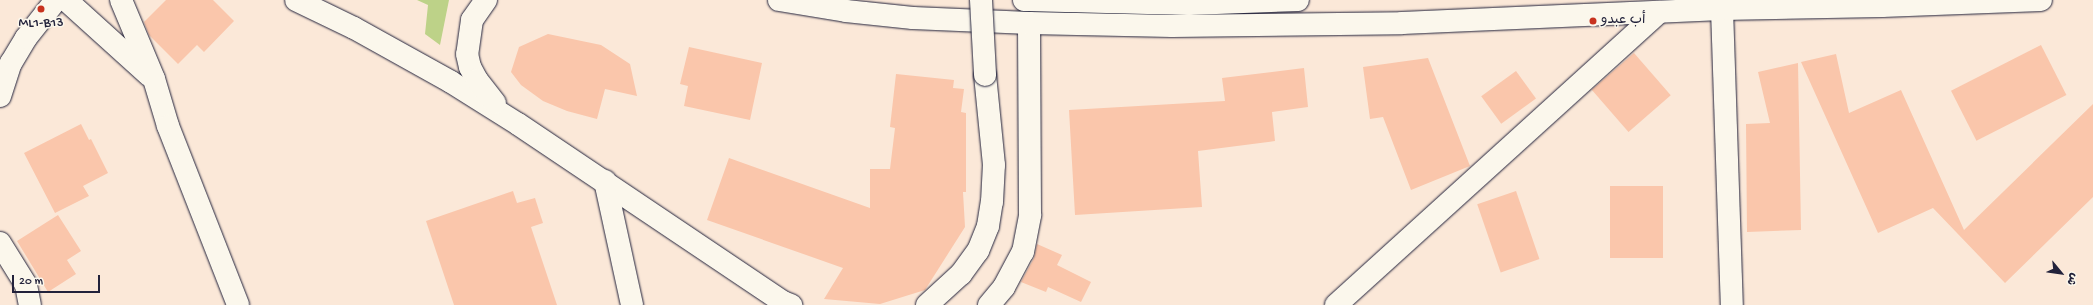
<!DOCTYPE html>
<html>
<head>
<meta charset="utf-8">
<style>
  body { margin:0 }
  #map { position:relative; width:2093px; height:305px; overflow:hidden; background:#fbe8d8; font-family:"Gochi Hand","Playpen Sans Arabic",sans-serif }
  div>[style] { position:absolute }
  .green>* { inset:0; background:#bdd288 }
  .building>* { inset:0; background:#fac6ab; transform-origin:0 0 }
  .roads { filter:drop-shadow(0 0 1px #22223b) drop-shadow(0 0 1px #22223b) }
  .minor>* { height:22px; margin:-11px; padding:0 11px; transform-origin:11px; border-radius:11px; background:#fbf7ec }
  .motorway>* { height:22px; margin:-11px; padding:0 11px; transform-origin:11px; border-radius:11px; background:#fbf7ec }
  .bridges { filter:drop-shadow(0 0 1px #22223b) drop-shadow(0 0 1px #22223b) }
  .motorway-bridge>* { height:22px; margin:-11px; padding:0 11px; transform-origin:11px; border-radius:11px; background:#fbf7ec }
  .dots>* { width:11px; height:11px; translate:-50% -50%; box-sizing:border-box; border:2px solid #fbf7ec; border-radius:50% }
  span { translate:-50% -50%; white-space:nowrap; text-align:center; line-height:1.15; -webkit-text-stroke:3px #fbf7ec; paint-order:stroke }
  .poi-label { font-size:14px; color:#22223b }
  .left { translate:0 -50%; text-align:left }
  .north { position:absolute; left:2041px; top:253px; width:40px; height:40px; -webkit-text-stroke:3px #fbf7ec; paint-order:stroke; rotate:119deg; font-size:11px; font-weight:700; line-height:16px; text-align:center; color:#22223b }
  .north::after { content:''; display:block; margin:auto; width:14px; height:18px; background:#22223b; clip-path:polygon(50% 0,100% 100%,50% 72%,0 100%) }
  .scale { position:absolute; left:12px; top:275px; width:88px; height:18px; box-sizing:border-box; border:2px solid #22223b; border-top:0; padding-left:5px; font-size:12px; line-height:14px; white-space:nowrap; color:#22223b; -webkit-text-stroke:3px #fbf7ec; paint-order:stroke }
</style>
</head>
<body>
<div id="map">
  <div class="green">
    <div style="clip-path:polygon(417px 0,449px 0,440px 45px,425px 34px,428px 5px)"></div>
  </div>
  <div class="building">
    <div style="clip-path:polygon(166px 0,213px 0,234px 21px,204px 52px,197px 45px,178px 64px,149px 35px,144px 22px)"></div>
    <div style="clip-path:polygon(548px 34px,601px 45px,630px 64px,637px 96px,605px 89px,597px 119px,567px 111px,543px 101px,521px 85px,511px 72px,519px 47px)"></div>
    <div style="left:2041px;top:45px;width:56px;height:101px;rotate:63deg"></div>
    <div style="clip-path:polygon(689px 47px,762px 63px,750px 120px,684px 106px,688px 86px,680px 84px)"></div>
    <div style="left:1634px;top:53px;width:56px;height:56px;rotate:49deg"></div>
    <div style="clip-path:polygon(1836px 54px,1849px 113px,1901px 90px,1964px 230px,2093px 104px,2093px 197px,2005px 283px,1933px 208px,1878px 233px,1801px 62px)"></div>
    <div style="clip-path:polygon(1428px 58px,1470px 166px,1411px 190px,1383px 117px,1370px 119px,1363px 67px)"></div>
    <div style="clip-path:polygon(1798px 63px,1801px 230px,1747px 232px,1746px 124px,1770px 123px,1758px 72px)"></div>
    <div style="clip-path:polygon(1304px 68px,1308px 107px,1272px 112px,1275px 141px,1198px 151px,1202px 207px,1075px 215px,1069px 110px,1225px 101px,1222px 78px)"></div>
    <div style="left:1516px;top:71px;width:34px;height:43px;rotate:54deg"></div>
    <div style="clip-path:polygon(896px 74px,954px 80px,953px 88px,964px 89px,961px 112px,966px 113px,966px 192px,963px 192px,965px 227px,925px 290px,880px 304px,824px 299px,843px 268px,707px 220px,729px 158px,870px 208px,870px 169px,890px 169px,895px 128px,890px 127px)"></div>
    <div style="clip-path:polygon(81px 124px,89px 140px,91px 139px,108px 173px,83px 186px,89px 196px,55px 213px,24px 153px)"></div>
    <div style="left:1610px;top:186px;width:53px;height:72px"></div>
    <div style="clip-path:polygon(513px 191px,517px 203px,535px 198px,543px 223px,531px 227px,557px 305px,454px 305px,426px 221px)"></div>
    <div style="left:1516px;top:191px;width:72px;height:41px;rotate:71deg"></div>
    <div style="clip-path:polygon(58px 215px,81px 251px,67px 260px,76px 274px,48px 292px,17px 241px)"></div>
    <div style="clip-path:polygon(1037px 244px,1062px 255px,1057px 265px,1091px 282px,1081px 302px,1048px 287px,1046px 292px,1021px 282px,1034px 258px)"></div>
  </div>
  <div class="roads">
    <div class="minor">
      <div style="left:66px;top:0;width:113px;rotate:42.1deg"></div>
      <div style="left:121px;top:0;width:86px;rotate:67.3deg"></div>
      <div style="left:154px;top:79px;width:49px;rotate:73.4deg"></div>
      <div style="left:168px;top:126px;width:192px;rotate:68.6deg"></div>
      <div style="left:1722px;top:9px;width:296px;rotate:88.1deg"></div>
      <div style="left:605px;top:181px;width:127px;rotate:77.7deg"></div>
      <div style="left:0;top:243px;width:49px;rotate:58.2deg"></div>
      <div style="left:26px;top:285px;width:20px;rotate:79deg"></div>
      <div style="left:989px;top:305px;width:23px;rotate:-50deg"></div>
      <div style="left:1004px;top:287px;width:40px;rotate:-62deg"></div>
      <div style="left:1023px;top:252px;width:38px;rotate:-79deg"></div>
      <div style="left:1030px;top:215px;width:192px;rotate:-90.3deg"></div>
      <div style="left:1336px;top:305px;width:436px;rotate:-42.2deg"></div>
    </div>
    <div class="motorway">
      <div style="left:296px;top:0;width:64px;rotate:25.8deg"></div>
      <div style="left:354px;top:28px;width:111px;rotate:29.1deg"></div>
      <div style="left:451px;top:82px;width:79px;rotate:32.1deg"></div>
      <div style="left:518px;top:124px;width:319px;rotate:33.9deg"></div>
      <div style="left:783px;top:302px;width:9px;rotate:21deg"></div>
      <div style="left:486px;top:0;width:24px;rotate:125deg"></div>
      <div style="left:472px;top:20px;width:34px;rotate:98deg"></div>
      <div style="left:467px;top:54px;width:13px;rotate:77deg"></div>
      <div style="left:470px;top:67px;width:15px;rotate:62deg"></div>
      <div style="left:477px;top:80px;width:29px;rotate:52deg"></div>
      <div style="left:779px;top:0;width:68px;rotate:9.3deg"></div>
      <div style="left:846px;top:11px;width:67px;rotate:6deg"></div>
      <div style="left:913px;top:18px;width:116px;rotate:2.5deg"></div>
      <div style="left:1029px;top:23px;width:143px;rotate:1.2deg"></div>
      <div style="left:1172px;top:26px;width:230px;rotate:-0.7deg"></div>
      <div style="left:1402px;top:23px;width:320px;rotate:-2.5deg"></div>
      <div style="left:1722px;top:9px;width:160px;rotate:-1.1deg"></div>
      <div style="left:1882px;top:6px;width:159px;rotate:-2.2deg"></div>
      <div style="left:1024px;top:0;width:165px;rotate:1.4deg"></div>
      <div style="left:1189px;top:4px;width:109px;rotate:-2.1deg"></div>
      <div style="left:0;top:96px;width:35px;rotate:-72deg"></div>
      <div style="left:11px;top:63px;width:29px;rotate:-59deg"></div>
      <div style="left:26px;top:38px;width:48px;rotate:-51.7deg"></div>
      <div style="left:927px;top:305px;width:46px;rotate:-42.4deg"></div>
      <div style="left:961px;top:274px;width:29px;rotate:-54deg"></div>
      <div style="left:978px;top:251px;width:27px;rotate:-68deg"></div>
      <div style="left:988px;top:226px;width:24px;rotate:-81deg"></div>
      <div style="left:992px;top:202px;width:37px;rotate:-87deg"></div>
      <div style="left:994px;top:165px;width:90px;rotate:-95.7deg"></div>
    </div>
  </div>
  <div class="bridges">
    <div class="motorway-bridge">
      <div style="left:981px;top:0;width:75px;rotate:86.9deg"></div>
    </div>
  </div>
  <div class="dots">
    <div style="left:41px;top:9px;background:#c8321e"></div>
    <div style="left:1593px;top:21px;background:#c8321e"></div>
  </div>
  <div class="poi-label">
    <span class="left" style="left:1601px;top:21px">أب عبدو</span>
    <span style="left:41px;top:24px">ML1-B13</span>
  </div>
  <div class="north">ش</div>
  <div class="scale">20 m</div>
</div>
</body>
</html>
